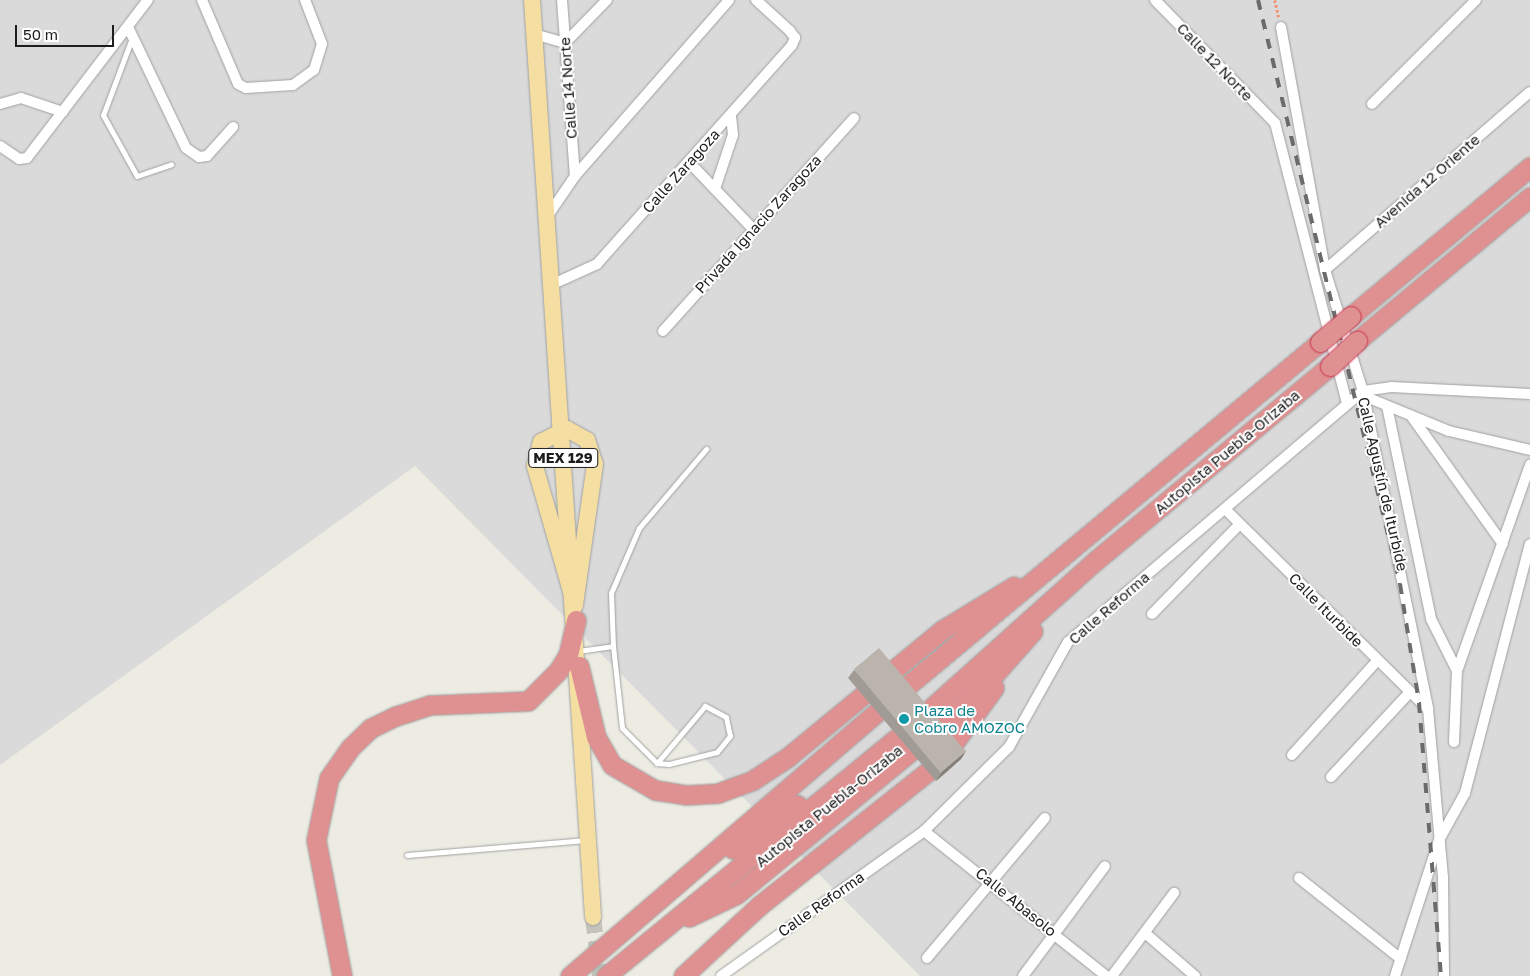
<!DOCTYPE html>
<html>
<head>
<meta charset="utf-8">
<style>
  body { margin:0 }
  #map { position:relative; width:1530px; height:976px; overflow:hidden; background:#edece3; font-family:"Golos Text",sans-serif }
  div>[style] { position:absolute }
  .residential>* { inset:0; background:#dbdada }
  .primary-tunnel>* { height:16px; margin-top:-8px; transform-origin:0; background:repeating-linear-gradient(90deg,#c3c3bb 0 16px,transparent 0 24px) }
  .path>* { height:2.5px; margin-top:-1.25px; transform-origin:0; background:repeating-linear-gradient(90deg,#ee9573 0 2.5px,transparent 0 5px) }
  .roads { filter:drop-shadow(0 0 1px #a1a1a1) drop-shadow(0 0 1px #a1a1a1) }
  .lane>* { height:5px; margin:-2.5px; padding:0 2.5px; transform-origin:2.5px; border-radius:2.5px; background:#fff }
  .street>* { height:10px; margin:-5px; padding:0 5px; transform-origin:5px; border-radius:5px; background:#fff }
  .primary>* { height:16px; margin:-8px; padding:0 8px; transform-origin:8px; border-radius:8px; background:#f4dea2 }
  .highway>* { height:19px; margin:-9.5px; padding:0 9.5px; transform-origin:9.5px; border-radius:9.5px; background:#df9192 }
  .rail>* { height:4px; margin-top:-2px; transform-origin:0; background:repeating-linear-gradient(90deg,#6b6b6b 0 10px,transparent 0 20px) }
  .bridges { filter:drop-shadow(0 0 1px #ca324c) drop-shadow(0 0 1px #ca324c) }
  .highway-bridge>* { height:19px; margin:-9.5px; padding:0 9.5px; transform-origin:9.5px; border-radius:9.5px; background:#df9192 }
  .wall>* { inset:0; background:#a09b95 }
  .shaded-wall>* { inset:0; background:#827e79 }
  .building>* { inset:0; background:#bab4ad; transform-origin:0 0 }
  .dots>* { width:14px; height:14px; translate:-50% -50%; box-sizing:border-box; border:2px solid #fff; border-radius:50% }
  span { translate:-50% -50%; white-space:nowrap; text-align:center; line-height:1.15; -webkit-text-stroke:4px #fff; paint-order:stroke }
  .shield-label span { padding:1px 4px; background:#fff; border:1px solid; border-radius:4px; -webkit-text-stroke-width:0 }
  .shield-label { font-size:14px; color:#1d1d1d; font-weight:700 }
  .street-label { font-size:15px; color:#1d1d1d }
  .culture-label { font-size:15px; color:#0d838f }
  .left { translate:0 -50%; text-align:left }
  .scale { position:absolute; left:15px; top:25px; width:99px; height:22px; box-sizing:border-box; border:2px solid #1d1d1d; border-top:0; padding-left:6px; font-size:15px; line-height:18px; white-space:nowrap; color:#1d1d1d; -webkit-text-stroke:4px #fff; paint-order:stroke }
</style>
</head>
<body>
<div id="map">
  <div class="residential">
    <div style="clip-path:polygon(0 0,1530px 0,1530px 976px,920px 976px,415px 466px,0 765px)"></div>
  </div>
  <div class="primary-tunnel">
    <div style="left:593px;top:917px;width:59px;rotate:83.2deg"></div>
  </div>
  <div class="path">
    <div style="left:1275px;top:0;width:18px;rotate:77deg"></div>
  </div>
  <div class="roads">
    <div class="lane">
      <div style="left:132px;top:38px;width:82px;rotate:110.6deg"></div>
      <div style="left:103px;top:115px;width:70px;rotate:60.9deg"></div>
      <div style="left:137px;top:176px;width:36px;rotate:-19deg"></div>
      <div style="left:613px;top:646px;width:53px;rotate:-92.2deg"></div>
      <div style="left:611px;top:593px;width:71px;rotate:-66.7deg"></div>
      <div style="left:639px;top:528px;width:104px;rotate:-49.7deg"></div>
      <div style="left:578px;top:651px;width:35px;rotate:-8deg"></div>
      <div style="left:613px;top:646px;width:82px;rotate:83.7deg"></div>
      <div style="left:622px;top:728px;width:49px;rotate:45deg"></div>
      <div style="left:657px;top:763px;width:12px;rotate:5deg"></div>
      <div style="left:669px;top:764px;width:49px;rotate:-14deg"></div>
      <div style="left:717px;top:752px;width:21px;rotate:-51deg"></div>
      <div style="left:730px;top:736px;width:19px;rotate:-102deg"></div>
      <div style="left:726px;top:717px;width:24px;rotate:-152deg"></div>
      <div style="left:705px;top:706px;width:75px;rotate:130.1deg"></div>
      <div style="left:407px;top:855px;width:180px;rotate:-4.8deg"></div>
    </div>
    <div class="street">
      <div style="left:202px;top:0;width:91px;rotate:66.8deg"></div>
      <div style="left:238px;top:84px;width:9px;rotate:27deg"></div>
      <div style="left:246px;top:88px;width:47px;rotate:-3.7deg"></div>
      <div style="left:293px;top:85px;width:26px;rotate:-36deg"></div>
      <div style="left:314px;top:70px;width:27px;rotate:-73deg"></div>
      <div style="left:322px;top:44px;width:47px;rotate:-111.1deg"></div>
      <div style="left:562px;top:0;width:176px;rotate:85.8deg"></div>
      <div style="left:1155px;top:0;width:172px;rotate:45.7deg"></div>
      <div style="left:1275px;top:123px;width:290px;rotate:75.6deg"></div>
      <div style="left:128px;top:27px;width:134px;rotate:64.4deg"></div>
      <div style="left:186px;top:148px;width:16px;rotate:35deg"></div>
      <div style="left:199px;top:157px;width:8px;rotate:-7deg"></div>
      <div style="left:207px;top:156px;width:39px;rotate:-48deg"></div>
      <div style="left:1281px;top:27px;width:247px;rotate:79.7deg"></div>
      <div style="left:1325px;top:270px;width:127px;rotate:72.6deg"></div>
      <div style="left:1363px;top:391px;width:325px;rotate:78.4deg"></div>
      <div style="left:1428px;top:709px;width:170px;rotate:84.9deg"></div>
      <div style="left:1443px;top:878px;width:98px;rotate:89.4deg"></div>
      <div style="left:534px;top:34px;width:32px;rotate:16deg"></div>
      <div style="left:565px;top:43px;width:60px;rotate:-45.7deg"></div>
      <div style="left:0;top:104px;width:22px;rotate:-16deg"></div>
      <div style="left:21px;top:98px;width:44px;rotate:18.4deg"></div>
      <div style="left:1372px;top:104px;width:147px;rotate:-45deg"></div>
      <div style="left:0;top:146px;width:23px;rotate:34deg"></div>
      <div style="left:19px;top:159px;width:8px;rotate:-7deg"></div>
      <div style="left:27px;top:158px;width:199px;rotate:-52.6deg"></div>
      <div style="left:689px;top:162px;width:93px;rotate:46.3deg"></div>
      <div style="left:715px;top:189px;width:57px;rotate:-71.6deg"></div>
      <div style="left:733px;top:135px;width:20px;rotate:-96deg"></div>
      <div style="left:547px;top:217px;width:50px;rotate:-55.7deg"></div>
      <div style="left:575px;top:176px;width:234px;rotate:-48.8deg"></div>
      <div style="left:1325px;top:270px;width:271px;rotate:-41deg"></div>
      <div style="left:551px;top:285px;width:51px;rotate:-24.5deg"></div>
      <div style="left:597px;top:264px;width:293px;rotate:-48.3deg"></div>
      <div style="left:792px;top:45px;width:8px;rotate:-67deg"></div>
      <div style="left:795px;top:38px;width:9px;rotate:-126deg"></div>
      <div style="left:790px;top:31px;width:46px;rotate:-137.6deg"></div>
      <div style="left:663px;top:331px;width:286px;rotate:-48.1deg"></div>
      <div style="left:1364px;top:396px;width:92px;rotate:22.4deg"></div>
      <div style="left:1449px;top:431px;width:83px;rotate:13.2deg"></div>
      <div style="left:1387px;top:406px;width:217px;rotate:78.3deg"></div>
      <div style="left:1431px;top:619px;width:58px;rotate:63.4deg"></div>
      <div style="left:1412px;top:417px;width:156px;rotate:54.4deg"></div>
      <div style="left:1225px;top:509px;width:285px;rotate:44.6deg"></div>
      <div style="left:1152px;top:614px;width:124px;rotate:-45.7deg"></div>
      <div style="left:1454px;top:742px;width:71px;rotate:-87.6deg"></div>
      <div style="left:1457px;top:671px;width:219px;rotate:-70.5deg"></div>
      <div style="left:1292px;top:755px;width:127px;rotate:-47.9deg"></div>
      <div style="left:1331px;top:777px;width:115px;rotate:-47.1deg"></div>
      <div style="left:924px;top:831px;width:233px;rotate:38.5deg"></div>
      <div style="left:1299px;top:878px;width:130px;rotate:38.5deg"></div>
      <div style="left:1145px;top:933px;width:66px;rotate:40.7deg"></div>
      <div style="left:927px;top:958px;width:183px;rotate:-49.9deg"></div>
      <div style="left:721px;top:976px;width:249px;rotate:-35.5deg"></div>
      <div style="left:924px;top:831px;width:120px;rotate:-44.7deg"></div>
      <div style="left:1009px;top:747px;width:120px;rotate:-60.7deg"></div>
      <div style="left:1068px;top:642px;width:387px;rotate:-40.4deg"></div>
      <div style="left:1363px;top:391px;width:28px;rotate:-8deg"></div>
      <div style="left:1391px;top:387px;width:139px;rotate:2.9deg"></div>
      <div style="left:1023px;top:976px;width:137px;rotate:-53.3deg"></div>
      <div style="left:1112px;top:976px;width:104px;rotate:-53.2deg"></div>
      <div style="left:1395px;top:976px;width:143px;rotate:-72.1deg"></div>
      <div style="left:1439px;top:840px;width:54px;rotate:-61deg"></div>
      <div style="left:1465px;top:793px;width:257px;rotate:-75.4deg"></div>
    </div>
    <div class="primary">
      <div style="left:532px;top:0;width:919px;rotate:86.19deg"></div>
      <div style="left:567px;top:429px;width:23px;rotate:29deg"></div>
      <div style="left:587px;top:440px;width:25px;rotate:72deg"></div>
      <div style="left:595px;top:464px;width:142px;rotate:98.1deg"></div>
      <div style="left:575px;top:605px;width:145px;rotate:-106.1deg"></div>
      <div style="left:535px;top:466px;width:25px;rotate:-76deg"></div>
      <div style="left:541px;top:442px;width:29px;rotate:-27deg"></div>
    </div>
    <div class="highway">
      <div style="left:1351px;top:316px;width:233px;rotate:-39.8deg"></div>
      <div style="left:1357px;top:341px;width:225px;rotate:-39.8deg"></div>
      <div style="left:579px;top:666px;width:73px;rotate:76.5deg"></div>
      <div style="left:596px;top:737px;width:32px;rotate:60deg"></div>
      <div style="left:612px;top:765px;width:50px;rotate:30.2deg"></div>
      <div style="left:655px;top:790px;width:30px;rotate:9deg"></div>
      <div style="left:685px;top:795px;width:33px;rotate:-3deg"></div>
      <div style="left:718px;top:793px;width:37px;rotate:-20deg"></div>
      <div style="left:753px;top:780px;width:42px;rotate:-33.3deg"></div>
      <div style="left:788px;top:757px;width:200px;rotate:-39.5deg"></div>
      <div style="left:942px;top:630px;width:84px;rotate:-31.4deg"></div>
      <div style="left:733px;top:849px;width:78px;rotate:-34.5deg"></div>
      <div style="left:689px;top:917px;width:53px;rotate:-25.6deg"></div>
      <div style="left:737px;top:894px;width:241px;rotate:-39.4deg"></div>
      <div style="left:923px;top:741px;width:86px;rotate:-42.2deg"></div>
      <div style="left:987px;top:683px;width:69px;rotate:-48.5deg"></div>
      <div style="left:342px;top:976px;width:138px;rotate:-100.8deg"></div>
      <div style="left:316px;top:840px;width:63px;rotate:-78.2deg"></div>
      <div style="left:329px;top:778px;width:37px;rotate:-55deg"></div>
      <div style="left:350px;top:748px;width:29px;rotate:-44deg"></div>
      <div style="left:371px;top:728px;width:28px;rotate:-26deg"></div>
      <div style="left:396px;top:716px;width:36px;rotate:-18deg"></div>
      <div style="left:430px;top:705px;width:98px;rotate:-2.3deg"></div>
      <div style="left:528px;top:701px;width:42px;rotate:-45deg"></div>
      <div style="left:558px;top:671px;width:19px;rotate:-58deg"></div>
      <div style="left:568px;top:655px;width:36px;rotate:-77deg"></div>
      <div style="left:570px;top:976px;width:420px;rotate:-40.7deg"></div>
      <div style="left:888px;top:702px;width:562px;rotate:-39.81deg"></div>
      <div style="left:606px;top:976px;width:393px;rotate:-39.3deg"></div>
      <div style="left:910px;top:727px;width:249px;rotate:-41.9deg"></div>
      <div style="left:1095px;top:561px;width:305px;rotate:-39.7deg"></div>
      <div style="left:683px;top:976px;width:105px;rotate:-42.7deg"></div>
      <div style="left:760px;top:905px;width:230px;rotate:-38.5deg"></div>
      <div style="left:940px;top:762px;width:92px;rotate:-53.9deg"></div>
    </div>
  </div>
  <div class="rail">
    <div style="left:1258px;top:0;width:601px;rotate:76.33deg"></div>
    <div style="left:1400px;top:584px;width:121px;rotate:80.9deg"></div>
    <div style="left:1419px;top:703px;width:274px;rotate:85.4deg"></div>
  </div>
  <div class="bridges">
    <div class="highway-bridge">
      <div style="left:1320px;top:342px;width:40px;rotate:-40deg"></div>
      <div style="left:1330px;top:366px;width:37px;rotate:-43deg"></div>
    </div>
  </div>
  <div class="wall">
    <div style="clip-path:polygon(854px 670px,966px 751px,961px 759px,936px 781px,848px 678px)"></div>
  </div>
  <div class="shaded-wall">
    <div style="clip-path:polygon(966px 751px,961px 759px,936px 781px,942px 772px)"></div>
  </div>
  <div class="building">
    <div style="left:879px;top:648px;width:135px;height:33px;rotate:50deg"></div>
  </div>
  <div class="dots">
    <div style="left:904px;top:719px;background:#0f9aa8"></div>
  </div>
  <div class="shield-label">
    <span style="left:563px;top:458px">MEX 129</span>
  </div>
  <div class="street-label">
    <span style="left:1215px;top:62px;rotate:46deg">Calle 12 Norte</span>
    <span style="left:568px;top:88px;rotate:-94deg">Calle 14 Norte</span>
    <span style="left:681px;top:171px;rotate:-48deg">Calle Zaragoza</span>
    <span style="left:1427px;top:181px;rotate:-41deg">Avenida 12 Oriente</span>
    <span style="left:758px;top:224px;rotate:-48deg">Privada Ignacio Zaragoza</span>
    <span style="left:1227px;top:452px;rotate:-40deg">Autopista Puebla-Orizaba</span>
    <span style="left:1383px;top:484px;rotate:77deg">Calle Agustín de Iturbide</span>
    <span style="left:1109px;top:608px;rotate:-41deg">Calle Reforma</span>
    <span style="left:1326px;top:610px;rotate:45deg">Calle Iturbide</span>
    <span style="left:829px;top:806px;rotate:-39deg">Autopista Puebla-Orizaba</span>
    <span style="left:1016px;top:902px;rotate:39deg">Calle Abasolo</span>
    <span style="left:821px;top:904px;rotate:-35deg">Calle Reforma</span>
  </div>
  <div class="culture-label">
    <span class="left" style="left:914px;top:719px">Plaza de<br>Cobro AMOZOC</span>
  </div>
  <div class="scale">50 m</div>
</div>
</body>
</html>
